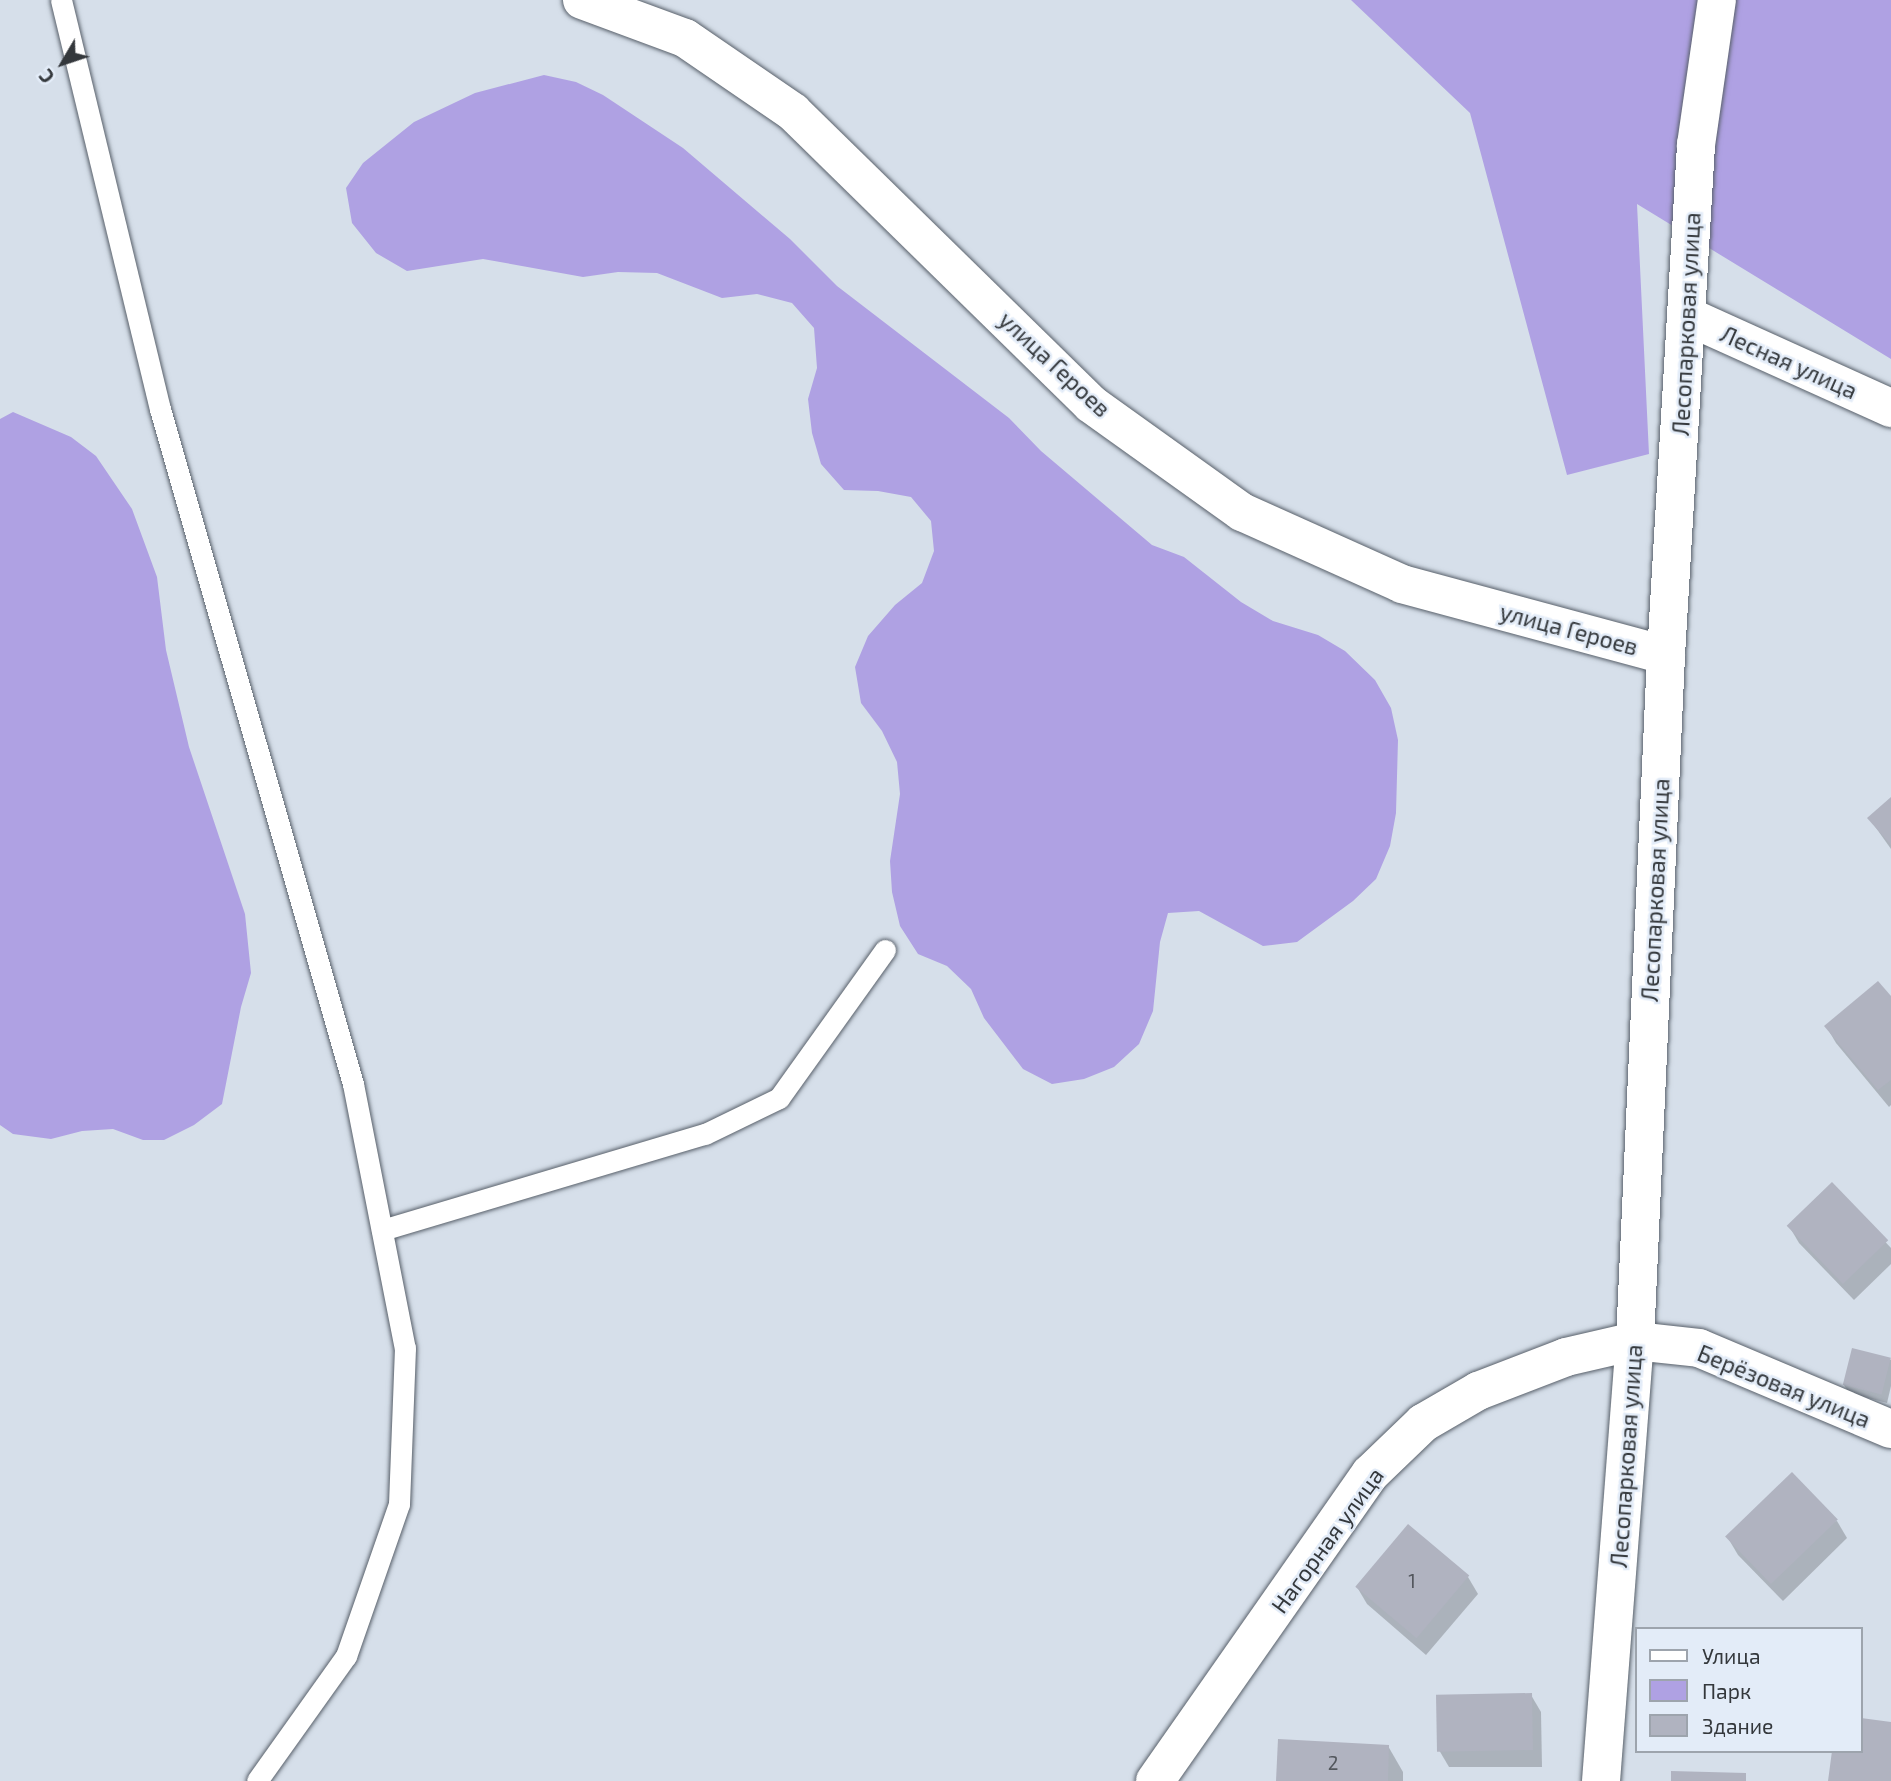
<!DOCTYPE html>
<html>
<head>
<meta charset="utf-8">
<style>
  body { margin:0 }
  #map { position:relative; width:1891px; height:1781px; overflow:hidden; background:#d6dfea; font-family:"Exo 2",sans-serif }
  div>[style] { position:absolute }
  .green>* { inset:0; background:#afa1e3 }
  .shadow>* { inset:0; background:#0003 }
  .building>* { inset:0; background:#b0b3c0; transform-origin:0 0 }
  .roads { filter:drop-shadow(0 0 2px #58606a) drop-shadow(0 0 2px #58606a) }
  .lane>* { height:21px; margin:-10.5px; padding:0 10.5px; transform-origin:10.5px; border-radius:10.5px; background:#fff }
  .street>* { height:38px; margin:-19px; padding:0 19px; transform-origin:19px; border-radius:19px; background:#fff }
  .secondary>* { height:38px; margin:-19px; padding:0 19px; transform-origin:19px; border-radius:19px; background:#fff }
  span { translate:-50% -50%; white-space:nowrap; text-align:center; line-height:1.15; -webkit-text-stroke:5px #e3ecf8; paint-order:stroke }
  .number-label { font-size:19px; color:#53575d }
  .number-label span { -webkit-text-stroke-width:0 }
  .street-label { font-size:23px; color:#34383c }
  .legend { position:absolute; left:1635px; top:1627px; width:228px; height:126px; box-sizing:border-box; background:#e3ecf8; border:2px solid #9da4ad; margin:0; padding:9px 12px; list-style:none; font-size:21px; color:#34383c }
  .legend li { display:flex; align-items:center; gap:14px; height:35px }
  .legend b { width:35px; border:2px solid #9da4ad }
  .north { position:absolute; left:28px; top:28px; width:70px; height:70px; -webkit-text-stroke:5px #e3ecf8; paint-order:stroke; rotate:231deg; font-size:19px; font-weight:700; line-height:28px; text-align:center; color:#34383c }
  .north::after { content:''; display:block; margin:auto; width:24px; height:32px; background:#34383c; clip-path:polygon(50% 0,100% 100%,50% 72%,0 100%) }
</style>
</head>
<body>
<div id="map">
  <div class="green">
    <div style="clip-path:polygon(1351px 0,1891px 0,1891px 359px,1637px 204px,1649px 454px,1567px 475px,1470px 113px)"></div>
    <div style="clip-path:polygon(544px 75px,576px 82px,603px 95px,683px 148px,790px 239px,837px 286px,1009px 418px,1041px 451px,1152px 545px,1184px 557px,1241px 602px,1273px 621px,1318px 635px,1345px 651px,1375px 680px,1391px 708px,1398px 740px,1396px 813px,1390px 846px,1376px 879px,1353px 901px,1297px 942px,1263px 946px,1199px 911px,1168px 913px,1160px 942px,1153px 1011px,1139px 1044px,1114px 1067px,1084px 1079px,1052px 1084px,1023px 1069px,984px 1018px,971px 989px,947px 966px,918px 954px,900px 926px,892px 892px,890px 861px,900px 794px,897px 762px,882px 731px,861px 703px,855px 667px,868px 636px,895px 605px,922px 583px,934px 551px,931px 521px,911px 497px,878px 491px,844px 490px,821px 464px,812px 433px,808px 399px,817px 368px,814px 328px,792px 303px,757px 294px,722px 298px,657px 273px,618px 272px,583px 277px,483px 259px,407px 271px,376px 253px,352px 223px,346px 188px,363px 163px,414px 122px,475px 93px)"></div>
    <div style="clip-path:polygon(13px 412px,71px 437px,96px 456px,132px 509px,157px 577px,166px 650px,189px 747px,245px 914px,251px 973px,241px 1007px,222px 1104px,194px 1125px,164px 1140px,143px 1140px,113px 1129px,82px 1131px,51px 1139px,13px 1134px,0 1125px,0 419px)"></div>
  </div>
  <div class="shadow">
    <div style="clip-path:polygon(1891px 799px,1891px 849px,1869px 818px)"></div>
    <div style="clip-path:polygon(1891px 999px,1891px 1105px,1889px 1107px,1836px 1043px,1826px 1026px)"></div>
    <div style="clip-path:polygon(1832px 1185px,1891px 1248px,1891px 1264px,1854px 1300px,1799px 1243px,1789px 1226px)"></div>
    <div style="clip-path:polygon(1853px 1350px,1891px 1360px,1891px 1386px,1887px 1403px,1849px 1393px,1844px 1385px)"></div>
    <div style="clip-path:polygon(1837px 1521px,1847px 1538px,1783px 1601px,1738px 1555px,1728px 1538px)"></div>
    <div style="clip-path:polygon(1468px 1577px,1478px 1594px,1426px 1655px,1367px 1604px,1357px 1587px)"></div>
    <div style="clip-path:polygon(1531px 1695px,1541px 1712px,1542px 1767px,1449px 1767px,1439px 1750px)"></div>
    <div style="clip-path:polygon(1388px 1746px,1403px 1772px,1403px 1781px,1278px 1781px)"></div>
  </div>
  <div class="building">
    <div style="clip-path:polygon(1891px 797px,1891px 845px,1867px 818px)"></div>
    <div style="clip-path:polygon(1878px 981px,1891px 996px,1891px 1080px,1878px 1090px,1824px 1026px)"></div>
    <div style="left:1832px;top:1182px;width:81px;height:63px;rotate:46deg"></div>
    <div style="left:1852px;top:1348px;width:40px;height:38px;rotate:14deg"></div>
    <div style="left:1792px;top:1472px;width:66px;height:93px;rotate:46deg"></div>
    <div style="left:1408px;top:1524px;width:80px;height:82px;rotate:40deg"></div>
    <div style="left:1532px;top:1693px;width:57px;height:96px;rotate:89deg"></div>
    <div style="clip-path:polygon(1861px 1718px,1891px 1722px,1891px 1781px,1828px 1781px,1832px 1751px,1861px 1751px)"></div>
    <div style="clip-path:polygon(1278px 1739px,1389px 1745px,1388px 1781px,1276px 1781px)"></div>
    <div style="clip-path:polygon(1671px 1771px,1746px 1773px,1746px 1781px,1671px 1781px)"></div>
  </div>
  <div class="roads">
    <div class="lane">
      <div style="left:61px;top:0;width:421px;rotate:76.4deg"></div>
      <div style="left:160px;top:409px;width:702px;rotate:74.04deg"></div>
      <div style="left:353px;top:1084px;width:269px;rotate:78.9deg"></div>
      <div style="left:405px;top:1348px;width:156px;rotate:92.2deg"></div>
      <div style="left:399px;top:1504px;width:161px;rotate:109.2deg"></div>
      <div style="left:346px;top:1656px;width:153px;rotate:125.5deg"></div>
      <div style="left:382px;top:1230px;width:337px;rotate:-16.6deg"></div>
      <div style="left:705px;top:1134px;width:82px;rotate:-25.9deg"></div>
      <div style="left:779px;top:1098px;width:182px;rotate:-54.4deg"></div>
    </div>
    <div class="street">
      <div style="left:582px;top:0;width:110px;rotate:20.3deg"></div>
      <div style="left:685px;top:38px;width:131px;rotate:34.4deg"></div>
      <div style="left:793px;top:112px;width:417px;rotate:44.4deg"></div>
      <div style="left:1091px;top:404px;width:186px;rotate:35.6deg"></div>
      <div style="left:1242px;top:512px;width:175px;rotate:24.2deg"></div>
      <div style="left:1402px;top:584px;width:273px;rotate:15.1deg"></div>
      <div style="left:1687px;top:316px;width:224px;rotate:24.3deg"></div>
      <div style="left:1155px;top:1781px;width:375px;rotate:-55deg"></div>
      <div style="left:1370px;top:1474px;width:74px;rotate:-43.9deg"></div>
      <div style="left:1423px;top:1423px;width:64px;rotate:-30.2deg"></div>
      <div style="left:1478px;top:1391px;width:94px;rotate:-21.1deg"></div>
      <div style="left:1566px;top:1357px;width:71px;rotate:-13.1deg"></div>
      <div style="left:1635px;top:1341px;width:64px;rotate:6.2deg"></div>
      <div style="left:1699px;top:1348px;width:208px;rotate:22.9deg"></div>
    </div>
    <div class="secondary">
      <div style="left:1601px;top:1781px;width:441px;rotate:-85.6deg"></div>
      <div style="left:1635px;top:1341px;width:687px;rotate:-87.41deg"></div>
      <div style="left:1666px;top:655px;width:511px;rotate:-86.63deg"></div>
      <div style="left:1696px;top:145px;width:147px;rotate:-81.8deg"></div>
    </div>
  </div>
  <div class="number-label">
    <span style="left:1412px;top:1581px">1</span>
    <span style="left:1333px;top:1763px">2</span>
  </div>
  <div class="street-label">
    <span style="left:1686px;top:324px;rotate:-87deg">Лесопарковая улица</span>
    <span style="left:1789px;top:362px;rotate:24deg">Лесная улица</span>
    <span style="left:1055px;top:364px;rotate:43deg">улица Героев</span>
    <span style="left:1569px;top:629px;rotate:15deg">улица Героев</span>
    <span style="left:1655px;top:890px;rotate:-87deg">Лесопарковая улица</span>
    <span style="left:1784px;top:1386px;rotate:22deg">Берёзовая улица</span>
    <span style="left:1626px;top:1456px;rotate:-86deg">Лесопарковая улица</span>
    <span style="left:1327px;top:1540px;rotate:-54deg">Нагорная улица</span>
  </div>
  <ul class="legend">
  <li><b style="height:9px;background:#fff"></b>Улица</li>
  <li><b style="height:19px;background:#afa1e3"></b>Парк</li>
  <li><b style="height:19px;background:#b0b3c0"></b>Здание</li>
  </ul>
  <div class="north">С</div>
</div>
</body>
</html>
